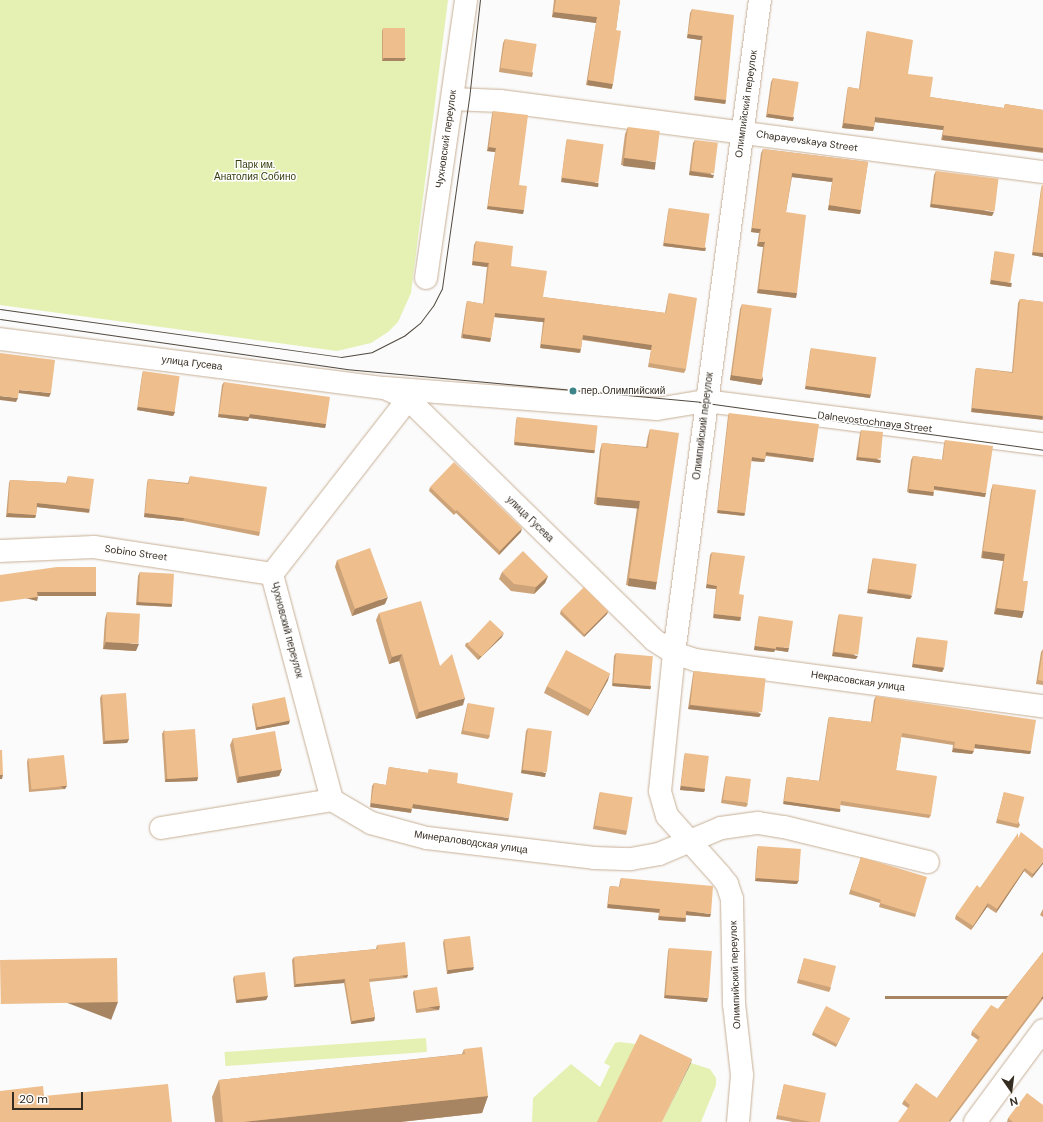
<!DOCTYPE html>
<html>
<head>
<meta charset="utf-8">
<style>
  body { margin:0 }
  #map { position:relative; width:1043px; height:1122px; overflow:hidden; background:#fbfbfb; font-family:"DM Sans",sans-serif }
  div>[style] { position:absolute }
  .green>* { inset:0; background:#e4f1b3; transform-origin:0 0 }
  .roads { filter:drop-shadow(0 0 1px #c7af95) drop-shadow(0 0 1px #c7af95) }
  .minor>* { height:22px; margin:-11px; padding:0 11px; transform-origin:11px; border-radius:11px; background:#fff }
  .tram>* { height:1px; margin:-0.5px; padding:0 0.5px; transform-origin:0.5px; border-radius:0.5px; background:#50493f }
  .wall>* { inset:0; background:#cda379 }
  .shaded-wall>* { inset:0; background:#a78563; transform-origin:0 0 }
  .building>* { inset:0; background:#eebe8d; transform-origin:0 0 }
  .dots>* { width:11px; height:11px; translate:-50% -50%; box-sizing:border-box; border:2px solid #fff; border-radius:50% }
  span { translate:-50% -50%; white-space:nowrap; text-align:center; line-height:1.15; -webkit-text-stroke:3px #fff; paint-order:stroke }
  .street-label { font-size:10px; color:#362d22 }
  .park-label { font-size:10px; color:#373e0e }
  .poi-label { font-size:10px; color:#362d22 }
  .left { translate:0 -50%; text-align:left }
  .north { position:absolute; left:991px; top:1070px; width:40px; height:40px; -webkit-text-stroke:3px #fff; paint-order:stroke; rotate:166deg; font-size:11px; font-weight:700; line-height:16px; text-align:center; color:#362d22 }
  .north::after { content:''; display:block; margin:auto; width:14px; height:18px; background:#362d22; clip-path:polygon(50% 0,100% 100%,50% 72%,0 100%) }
  .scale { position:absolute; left:12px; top:1092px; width:71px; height:18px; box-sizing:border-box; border:2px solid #362d22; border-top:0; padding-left:5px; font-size:12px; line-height:14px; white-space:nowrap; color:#362d22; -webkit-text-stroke:3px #fff; paint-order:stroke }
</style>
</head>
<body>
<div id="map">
  <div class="green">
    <div style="clip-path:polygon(0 0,448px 0,411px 293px,398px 322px,388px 332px,371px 343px,337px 351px,0 305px)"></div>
    <div style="left:426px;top:1038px;width:14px;height:202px;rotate:86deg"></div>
    <div style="clip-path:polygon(620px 1042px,636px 1044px,598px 1122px,532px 1122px,533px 1098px,571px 1064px,600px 1087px,610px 1066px,604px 1063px,615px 1043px)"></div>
    <div style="clip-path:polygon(691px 1063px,710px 1069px,716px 1078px,716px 1085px,701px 1122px,662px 1122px)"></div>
  </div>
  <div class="roads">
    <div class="minor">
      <div style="left:452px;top:99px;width:48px;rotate:2.4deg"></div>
      <div style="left:500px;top:101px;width:548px;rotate:7.45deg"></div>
      <div style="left:426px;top:278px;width:281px;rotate:-81.8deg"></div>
      <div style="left:0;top:339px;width:388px;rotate:7.3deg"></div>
      <div style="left:385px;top:388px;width:273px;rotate:4.4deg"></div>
      <div style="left:657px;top:409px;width:50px;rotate:-9.3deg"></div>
      <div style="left:706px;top:401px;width:340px;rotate:7.3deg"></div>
      <div style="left:387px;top:389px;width:23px;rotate:25deg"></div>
      <div style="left:408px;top:399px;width:344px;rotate:44.4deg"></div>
      <div style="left:654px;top:640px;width:24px;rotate:33deg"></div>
      <div style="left:674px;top:653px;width:23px;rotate:18deg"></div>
      <div style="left:696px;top:660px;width:350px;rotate:7.6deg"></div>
      <div style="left:0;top:551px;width:94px;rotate:-2.4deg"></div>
      <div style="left:94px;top:547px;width:180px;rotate:8.6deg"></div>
      <div style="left:332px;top:800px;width:234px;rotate:-104.9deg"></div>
      <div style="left:272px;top:574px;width:222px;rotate:-52.1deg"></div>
      <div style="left:408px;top:399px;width:14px;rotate:-36deg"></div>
      <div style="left:161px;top:828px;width:173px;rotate:-9.3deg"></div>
      <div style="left:332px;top:800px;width:45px;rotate:30.5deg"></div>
      <div style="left:371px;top:823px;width:58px;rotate:15deg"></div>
      <div style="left:427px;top:838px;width:168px;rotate:6.8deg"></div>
      <div style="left:594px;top:858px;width:37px;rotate:2deg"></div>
      <div style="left:631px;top:859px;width:28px;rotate:-10deg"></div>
      <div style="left:659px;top:854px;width:67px;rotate:-22.8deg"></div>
      <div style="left:721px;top:828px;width:37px;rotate:-8deg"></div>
      <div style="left:758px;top:823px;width:26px;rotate:9deg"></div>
      <div style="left:784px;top:827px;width:148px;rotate:13.7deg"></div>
      <div style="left:738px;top:1122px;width:47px;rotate:-85.1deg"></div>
      <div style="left:742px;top:1075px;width:71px;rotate:-96.4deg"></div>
      <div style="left:734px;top:1004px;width:105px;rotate:-91.1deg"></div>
      <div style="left:732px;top:899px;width:16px;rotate:-108deg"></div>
      <div style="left:727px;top:884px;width:11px;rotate:-128deg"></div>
      <div style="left:720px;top:875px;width:79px;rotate:-131.9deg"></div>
      <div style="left:667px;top:816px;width:26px;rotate:-106deg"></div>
      <div style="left:660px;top:791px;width:139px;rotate:-84.2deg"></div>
      <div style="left:674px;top:653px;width:659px;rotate:-82.5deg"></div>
      <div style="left:975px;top:1122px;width:114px;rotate:-53.5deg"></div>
    </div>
  </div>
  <div class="tram">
    <div style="left:0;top:309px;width:344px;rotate:8deg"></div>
    <div style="left:341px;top:357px;width:31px;rotate:-9deg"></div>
    <div style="left:372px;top:352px;width:37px;rotate:-27deg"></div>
    <div style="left:405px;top:335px;width:19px;rotate:-39deg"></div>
    <div style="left:420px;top:323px;width:21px;rotate:-53deg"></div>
    <div style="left:433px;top:306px;width:20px;rotate:-63deg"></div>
    <div style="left:442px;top:288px;width:191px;rotate:-81.9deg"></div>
    <div style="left:469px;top:99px;width:100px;rotate:-83.7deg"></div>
    <div style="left:0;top:319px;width:350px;rotate:8.2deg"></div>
    <div style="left:346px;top:369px;width:355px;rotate:5.3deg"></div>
    <div style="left:699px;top:402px;width:347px;rotate:7.9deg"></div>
  </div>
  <div class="wall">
    <div style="clip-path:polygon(554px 0,620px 0,616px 30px,613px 84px,611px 89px,586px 85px,596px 23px,552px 17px)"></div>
    <div style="clip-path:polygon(692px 9px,726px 100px,725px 104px,694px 100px,701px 40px,687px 38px,690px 13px)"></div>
    <div style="clip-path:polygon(383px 28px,404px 61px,382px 61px,382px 31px)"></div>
    <div style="clip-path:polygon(867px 31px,930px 97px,1004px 108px,1005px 104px,1043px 110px,1043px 153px,941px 140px,943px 130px,875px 122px,874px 127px,873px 131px,842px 128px,847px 92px,848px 87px,859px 89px,866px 35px)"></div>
    <div style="clip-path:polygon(505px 39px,533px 73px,532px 77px,499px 72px,503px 43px)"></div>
    <div style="clip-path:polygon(773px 78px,793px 121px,766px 117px,771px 82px)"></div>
    <div style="clip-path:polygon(493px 111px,519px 185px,523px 214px,487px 209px,495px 152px,487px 151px,492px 114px)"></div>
    <div style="clip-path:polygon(628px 127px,653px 169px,621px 165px,625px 134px)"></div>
    <div style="clip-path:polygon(567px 139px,598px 187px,561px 182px,566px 143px)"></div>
    <div style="clip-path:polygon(695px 140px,713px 178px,689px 175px,693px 143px)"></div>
    <div style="clip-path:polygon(763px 149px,868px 162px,860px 214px,828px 210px,832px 182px,792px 177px,786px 212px,796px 298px,757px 293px,763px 247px,757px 246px,759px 233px,751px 232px,761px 153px)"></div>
    <div style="clip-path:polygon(936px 171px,992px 216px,930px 207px,934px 175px)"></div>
    <div style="clip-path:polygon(1042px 185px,1043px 185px,1043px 257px,1032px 255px,1041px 189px)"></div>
    <div style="clip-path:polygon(669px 208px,706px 248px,704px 251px,663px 246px,668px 212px)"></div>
    <div style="clip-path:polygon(476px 241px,511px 266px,543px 297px,665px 313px,668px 297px,669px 293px,686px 369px,684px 373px,648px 367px,651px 350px,582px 340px,581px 349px,579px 353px,540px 348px,543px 322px,494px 317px,491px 338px,490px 342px,461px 338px,466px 305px,467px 301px,483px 304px,487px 267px,472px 265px,474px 245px)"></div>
    <div style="clip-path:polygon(995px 251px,1010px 287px,990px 284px,994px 255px)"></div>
    <div style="clip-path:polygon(1020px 299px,1043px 302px,1043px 420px,971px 412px,975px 372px,976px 368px,1012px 372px,1018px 303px)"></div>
    <div style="clip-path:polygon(742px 304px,763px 379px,761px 385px,730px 380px,740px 309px)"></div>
    <div style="clip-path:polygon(811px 348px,870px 398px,805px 389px,810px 352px)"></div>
    <div style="clip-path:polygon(143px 371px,175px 412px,173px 416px,137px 410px,142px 375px)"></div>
    <div style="clip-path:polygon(224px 382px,326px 424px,325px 428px,249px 418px,248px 421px,218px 417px,222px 385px)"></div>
    <div style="clip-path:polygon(729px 413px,813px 462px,766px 456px,764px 462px,751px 461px,745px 513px,743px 516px,717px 513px,728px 416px)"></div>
    <div style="clip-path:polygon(517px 417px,595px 450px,594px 453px,514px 445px,516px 421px)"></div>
    <div style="clip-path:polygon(650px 429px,657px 582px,654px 589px,626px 585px,637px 508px,594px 504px,600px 450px,602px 443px,646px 447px,648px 436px)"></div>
    <div style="clip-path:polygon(861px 430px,880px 463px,856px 460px,860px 433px)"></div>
    <div style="clip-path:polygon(945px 440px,985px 497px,934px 490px,932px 495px,907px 492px,911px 460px,913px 456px,942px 460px,944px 444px)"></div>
    <div style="clip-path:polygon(68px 476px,89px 513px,37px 507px,36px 515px,35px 518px,6px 517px,9px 483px,10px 480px,66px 483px)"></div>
    <div style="clip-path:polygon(190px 476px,260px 532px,259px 536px,183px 521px,144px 517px,147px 483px,148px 479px,188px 483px)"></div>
    <div style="clip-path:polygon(993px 484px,1022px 618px,994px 614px,1003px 561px,981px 558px,991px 490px)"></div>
    <div style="clip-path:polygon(430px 487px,521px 532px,499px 555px,456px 513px,454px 515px,429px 491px)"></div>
    <div style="clip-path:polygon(712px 552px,739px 594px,741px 617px,739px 621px,713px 618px,716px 589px,706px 588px,710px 555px)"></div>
    <div style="clip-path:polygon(873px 558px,912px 596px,910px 599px,867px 593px,872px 561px)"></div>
    <div style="clip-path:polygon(337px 560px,385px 604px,352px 616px,335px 567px)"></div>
    <div style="clip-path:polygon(140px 572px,172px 604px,171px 607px,136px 605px,138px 576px)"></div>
    <div style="clip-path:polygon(502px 572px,548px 576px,545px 583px,534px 594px,511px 591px,499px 579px)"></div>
    <div style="clip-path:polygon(561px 610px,608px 611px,607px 614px,584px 637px,560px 614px)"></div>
    <div style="clip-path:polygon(107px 612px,136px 651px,103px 649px,105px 619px)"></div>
    <div style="clip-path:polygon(379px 613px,440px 666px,463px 705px,416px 719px,399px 661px,389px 664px,376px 620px)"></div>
    <div style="clip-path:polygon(839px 614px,856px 659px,832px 656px,838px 617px)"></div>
    <div style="clip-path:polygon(759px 616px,788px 652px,775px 650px,774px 652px,754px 650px,758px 620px)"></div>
    <div style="clip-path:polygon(502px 637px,478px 660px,465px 646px,466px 643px)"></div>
    <div style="clip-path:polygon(917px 637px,944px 668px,942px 672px,912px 667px,916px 640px)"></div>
    <div style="clip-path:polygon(1043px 649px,1043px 685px,1036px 684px,1041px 652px)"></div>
    <div style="clip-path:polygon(616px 653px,651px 686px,649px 689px,612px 686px,614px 656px)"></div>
    <div style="clip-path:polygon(694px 671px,761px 714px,759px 717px,688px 709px,693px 674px)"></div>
    <div style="clip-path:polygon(608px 680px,588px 716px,544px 693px,547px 686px)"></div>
    <div style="clip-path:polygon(102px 694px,129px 739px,127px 743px,103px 744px,100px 698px)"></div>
    <div style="clip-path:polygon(876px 696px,1031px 751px,1030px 754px,974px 748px,972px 754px,952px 752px,953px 745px,901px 737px,896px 770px,931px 815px,929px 818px,840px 805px,838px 812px,783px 804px,786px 781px,787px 777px,819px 781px,828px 720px,829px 717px,871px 722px,874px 700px)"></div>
    <div style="clip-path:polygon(253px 703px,289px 724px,256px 730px,252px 707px)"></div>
    <div style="clip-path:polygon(468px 703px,490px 736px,488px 739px,461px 734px,467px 706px)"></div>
    <div style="clip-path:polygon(528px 728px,545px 777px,521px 773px,526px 731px)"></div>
    <div style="clip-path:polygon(164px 730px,198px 777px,197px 781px,165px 782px,162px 734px)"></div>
    <div style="clip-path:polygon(233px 738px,282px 769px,279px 776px,237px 783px,230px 745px)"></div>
    <div style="clip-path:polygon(685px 753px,705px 789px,704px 792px,680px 790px,684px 757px)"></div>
    <div style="clip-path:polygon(28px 758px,65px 789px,29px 792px,27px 762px)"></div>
    <div style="clip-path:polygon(389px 767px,428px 773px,429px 769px,457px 783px,508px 821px,412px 808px,411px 813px,370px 807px,372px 786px,374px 783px,386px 785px,388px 771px)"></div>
    <div style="clip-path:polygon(726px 776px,748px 804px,746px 807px,721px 803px,725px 779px)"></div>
    <div style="clip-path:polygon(600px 792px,627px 831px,626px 835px,593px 829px,599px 795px)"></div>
    <div style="clip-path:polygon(1004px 792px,1020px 825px,1018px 828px,996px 823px)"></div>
    <div style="clip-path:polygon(1018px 838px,1043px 849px,1032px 878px,1024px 871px,996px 913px,987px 907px,971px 930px,955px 919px,956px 915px,980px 888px)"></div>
    <div style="clip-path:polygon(758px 846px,797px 884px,755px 881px,757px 850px)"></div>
    <div style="clip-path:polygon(861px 857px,916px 914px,915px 917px,879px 907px,880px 903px,849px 894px)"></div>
    <div style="clip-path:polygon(621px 878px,710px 917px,686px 915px,684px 922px,658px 920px,659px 913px,607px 908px,609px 890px,610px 886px,619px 887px,620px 881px)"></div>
    <div style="clip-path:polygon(1043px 909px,1043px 917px,1040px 915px)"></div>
    <div style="clip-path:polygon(444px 939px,473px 970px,447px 974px,443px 943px)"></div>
    <div style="clip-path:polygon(377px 945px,407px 978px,369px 982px,375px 1017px,374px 1021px,351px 1024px,344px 983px,294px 987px,292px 960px,294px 957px,376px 949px)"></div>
    <div style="clip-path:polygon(669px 948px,707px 1002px,664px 998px,668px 951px)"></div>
    <div style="clip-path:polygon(1043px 952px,1043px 999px,950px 1122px,908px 1108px,902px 1104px,904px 1100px,937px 1098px,978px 1040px,971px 1035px,972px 1031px,998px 1009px)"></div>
    <div style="clip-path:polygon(804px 958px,831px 988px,829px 992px,797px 983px)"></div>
    <div style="clip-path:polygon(234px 976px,268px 996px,266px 1000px,236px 1003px,233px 979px)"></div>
    <div style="clip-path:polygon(414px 990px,439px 1010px,416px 1013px,413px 993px)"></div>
    <div style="clip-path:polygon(850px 1018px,836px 1047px,812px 1035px,813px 1032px)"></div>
    <div style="clip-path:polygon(464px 1049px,488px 1096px,482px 1113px,400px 1122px,215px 1122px,212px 1097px,219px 1080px,462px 1054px)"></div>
    <div style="clip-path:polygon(784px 1084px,820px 1122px,793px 1122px,776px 1119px)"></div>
    <div style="clip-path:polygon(1008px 1118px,1043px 1122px,1007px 1122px)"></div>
  </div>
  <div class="shaded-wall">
    <div style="clip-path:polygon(554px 12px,597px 17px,596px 23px,552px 17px)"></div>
    <div style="clip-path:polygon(688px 34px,703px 36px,701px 40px,687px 38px)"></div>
    <div style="clip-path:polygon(384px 58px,406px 58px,404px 61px,382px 61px)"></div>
    <div style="left:588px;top:80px;width:25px;height:5px;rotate:9deg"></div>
    <div style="left:695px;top:96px;width:31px;height:4px;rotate:7deg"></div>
    <div style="clip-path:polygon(768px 114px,794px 117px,793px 121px,766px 117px)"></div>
    <div style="clip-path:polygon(875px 117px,944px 126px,943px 130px,874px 122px)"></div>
    <div style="clip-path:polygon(844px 123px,874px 127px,873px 131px,842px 128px)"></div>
    <div style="left:943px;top:135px;width:101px;height:5px;rotate:7deg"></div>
    <div style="clip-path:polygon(489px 147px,496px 148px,495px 152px,487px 151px)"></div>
    <div style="left:624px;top:158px;width:32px;height:8px;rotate:7deg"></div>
    <div style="clip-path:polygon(690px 171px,714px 175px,713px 178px,689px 175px)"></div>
    <div style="left:792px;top:173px;width:41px;height:4px;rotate:7deg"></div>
    <div style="left:562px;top:178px;width:37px;height:4px;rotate:8deg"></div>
    <div style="clip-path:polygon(931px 204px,994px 212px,992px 216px,930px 207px)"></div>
    <div style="clip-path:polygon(829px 205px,861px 210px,860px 214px,828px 210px)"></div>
    <div style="clip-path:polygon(488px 206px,524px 210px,523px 214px,487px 209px)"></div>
    <div style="clip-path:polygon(752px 228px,761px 229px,759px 233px,751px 232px)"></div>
    <div style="clip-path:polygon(759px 242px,765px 242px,763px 247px,757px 246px)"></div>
    <div style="left:664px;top:243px;width:42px;height:3px;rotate:7deg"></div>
    <div style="clip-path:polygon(1033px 252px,1043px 253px,1043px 257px,1032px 255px)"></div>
    <div style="clip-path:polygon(473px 261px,489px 263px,487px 267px,472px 265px)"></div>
    <div style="left:991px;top:280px;width:21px;height:4px;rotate:8deg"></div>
    <div style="clip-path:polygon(759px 289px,797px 293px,796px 298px,757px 293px)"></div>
    <div style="left:495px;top:313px;width:50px;height:4px;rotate:6deg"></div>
    <div style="left:463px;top:334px;width:28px;height:4px;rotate:8deg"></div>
    <div style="clip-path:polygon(583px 335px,652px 345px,651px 350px,581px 339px)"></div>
    <div style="left:541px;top:344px;width:40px;height:4px;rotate:7deg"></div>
    <div style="clip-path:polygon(731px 375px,763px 379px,761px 385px,730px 380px)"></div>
    <div style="clip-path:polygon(806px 386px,871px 394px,870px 398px,805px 389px)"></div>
    <div style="clip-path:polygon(19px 390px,51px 393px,49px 397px,18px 393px)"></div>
    <div style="clip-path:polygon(0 396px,18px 398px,16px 402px,0 400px)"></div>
    <div style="clip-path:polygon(138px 407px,175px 412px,173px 416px,137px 410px)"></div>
    <div style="left:972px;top:408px;width:71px;height:4px;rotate:6deg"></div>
    <div style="clip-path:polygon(219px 414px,250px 414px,326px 424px,325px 428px,249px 418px,248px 421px,218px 417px)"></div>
    <div style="left:515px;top:442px;width:80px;height:3px;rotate:6deg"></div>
    <div style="clip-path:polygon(766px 452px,814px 458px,813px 462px,765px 455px)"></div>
    <div style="clip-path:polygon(752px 457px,765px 459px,764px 462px,751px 461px)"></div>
    <div style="left:857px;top:457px;width:24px;height:3px;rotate:7deg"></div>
    <div style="clip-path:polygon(934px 486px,986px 493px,985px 497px,933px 489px)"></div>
    <div style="left:909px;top:489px;width:25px;height:4px;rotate:7deg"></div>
    <div style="left:597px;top:497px;width:43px;height:8px;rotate:5deg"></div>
    <div style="left:37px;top:503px;width:53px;height:4px;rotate:6deg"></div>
    <div style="left:718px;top:510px;width:27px;height:3px;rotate:6deg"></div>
    <div style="clip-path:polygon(8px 513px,36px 515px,35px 518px,6px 517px)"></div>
    <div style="clip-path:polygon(145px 513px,184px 518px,183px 521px,144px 517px)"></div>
    <div style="clip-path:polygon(522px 528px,521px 532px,499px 555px,500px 551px)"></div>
    <div style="left:983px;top:551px;width:22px;height:7px;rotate:8deg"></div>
    <div style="clip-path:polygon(548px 576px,545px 583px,534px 594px,536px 587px)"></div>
    <div style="left:629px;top:578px;width:28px;height:8px;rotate:8deg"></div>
    <div style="clip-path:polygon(707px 584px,717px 586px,716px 589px,706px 588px)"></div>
    <div style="clip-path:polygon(869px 589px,912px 596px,910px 599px,867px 593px)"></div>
    <div style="left:37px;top:592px;width:59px;height:4px"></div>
    <div style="left:38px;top:597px;width:4px;height:38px;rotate:104deg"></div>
    <div style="clip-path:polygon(388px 597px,385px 604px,352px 616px,355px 609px)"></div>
    <div style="left:137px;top:602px;width:35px;height:3px;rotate:3deg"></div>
    <div style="clip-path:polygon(997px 608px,1024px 611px,1022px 618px,994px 614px)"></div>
    <div style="clip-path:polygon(608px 611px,607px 614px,584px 637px,585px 634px)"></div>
    <div style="left:714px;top:614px;width:27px;height:4px;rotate:6deg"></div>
    <div style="clip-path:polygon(504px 633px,502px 637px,478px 660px,480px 656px)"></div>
    <div style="clip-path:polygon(106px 642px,139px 644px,136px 651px,103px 649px)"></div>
    <div style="clip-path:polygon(755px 646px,776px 647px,789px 648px,788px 652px,775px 650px,774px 652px,754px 650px)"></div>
    <div style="clip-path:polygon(834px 652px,858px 656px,856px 659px,832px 656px)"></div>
    <div style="clip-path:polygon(402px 654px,399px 661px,389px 664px,392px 657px)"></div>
    <div style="clip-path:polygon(913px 664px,944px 668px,942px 672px,912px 667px)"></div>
    <div style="clip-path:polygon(610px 673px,608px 680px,588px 716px,591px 709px)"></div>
    <div style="left:613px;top:683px;width:38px;height:3px;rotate:5deg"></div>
    <div style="clip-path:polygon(465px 698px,463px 705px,416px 719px,419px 712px)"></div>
    <div style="clip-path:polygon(690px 705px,761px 714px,759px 717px,688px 709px)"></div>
    <div style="clip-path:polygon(290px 720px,289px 724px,256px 730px,257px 727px)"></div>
    <div style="clip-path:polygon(129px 739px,127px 743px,103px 744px,105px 741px)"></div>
    <div style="clip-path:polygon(975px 744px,1031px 751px,1030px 754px,973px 748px)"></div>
    <div style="clip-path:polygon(954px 748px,974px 751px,972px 754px,952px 752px)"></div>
    <div style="clip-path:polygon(282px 769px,279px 776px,237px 783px,239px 776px)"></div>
    <div style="clip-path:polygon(522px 770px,546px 773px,545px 777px,521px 773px)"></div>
    <div style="clip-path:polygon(0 775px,3px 775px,2px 779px,0 779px)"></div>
    <div style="clip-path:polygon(198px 777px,197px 781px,165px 782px,166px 779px)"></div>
    <div style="left:67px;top:786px;width:4px;height:36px;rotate:124deg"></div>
    <div style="clip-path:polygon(681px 786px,705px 789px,704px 792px,680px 790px)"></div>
    <div style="left:784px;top:801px;width:57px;height:3px;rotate:8deg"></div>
    <div style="left:371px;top:803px;width:41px;height:4px;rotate:8deg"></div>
    <div style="clip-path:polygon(413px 804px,509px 818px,508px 821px,411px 808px)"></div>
    <div style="clip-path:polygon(1043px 862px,1043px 864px,1032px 878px,1033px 874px)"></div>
    <div style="clip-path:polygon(1025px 868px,1024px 871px,996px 913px,997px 909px)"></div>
    <div style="clip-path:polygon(757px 878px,799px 880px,797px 884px,755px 881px)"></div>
    <div style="clip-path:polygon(988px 903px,987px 907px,971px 930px,973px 926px)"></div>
    <div style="left:608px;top:904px;width:52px;height:4px;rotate:5deg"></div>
    <div style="clip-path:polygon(686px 911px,711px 914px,710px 917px,685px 915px)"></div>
    <div style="left:659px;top:916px;width:27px;height:4px;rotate:4deg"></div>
    <div style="clip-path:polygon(474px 967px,473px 970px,447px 974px,448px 970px)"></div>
    <div style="left:408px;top:975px;width:3px;height:39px;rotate:108deg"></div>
    <div style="clip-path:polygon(345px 979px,344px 983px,294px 987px,296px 984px)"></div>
    <div style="clip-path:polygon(666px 995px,708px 998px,707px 1002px,664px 998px)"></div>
    <div style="clip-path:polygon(268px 996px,266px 1000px,236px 1003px,237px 1000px)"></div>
    <div style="left:1043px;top:996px;width:3px;height:158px;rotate:90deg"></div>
    <div style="left:118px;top:1002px;width:19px;height:118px;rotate:111deg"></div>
    <div style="left:440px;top:1006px;width:4px;height:23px;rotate:104deg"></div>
    <div style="clip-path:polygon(375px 1017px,374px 1021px,351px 1024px,352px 1021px)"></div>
    <div style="clip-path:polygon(692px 1059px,691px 1063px,662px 1122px)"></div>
    <div style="clip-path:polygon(488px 1096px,482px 1113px,400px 1122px,243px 1122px)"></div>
  </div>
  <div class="building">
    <div style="clip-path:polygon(556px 0,620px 0,616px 30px,621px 31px,613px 84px,588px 80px,597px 17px,554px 12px)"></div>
    <div style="clip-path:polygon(692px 9px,734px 15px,726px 100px,695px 96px,703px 36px,688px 34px)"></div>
    <div style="left:383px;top:28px;width:22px;height:30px"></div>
    <div style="clip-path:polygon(867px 31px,913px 40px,908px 74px,933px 77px,930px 97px,1004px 108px,1005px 104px,1043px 110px,1043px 148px,943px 135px,944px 126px,875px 117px,874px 127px,844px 123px,848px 87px,860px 89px)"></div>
    <div style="left:505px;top:39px;width:32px;height:29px;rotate:9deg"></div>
    <div style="left:773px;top:78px;width:26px;height:36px;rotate:9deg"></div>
    <div style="clip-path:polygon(493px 111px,528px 115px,519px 185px,527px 186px,524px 210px,488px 206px,496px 148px,489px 147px)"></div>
    <div style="left:628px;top:127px;width:32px;height:31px;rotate:7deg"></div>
    <div style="left:567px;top:139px;width:37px;height:39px;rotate:8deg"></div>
    <div style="left:695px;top:140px;width:23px;height:31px;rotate:7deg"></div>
    <div style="clip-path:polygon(763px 149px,868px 162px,861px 210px,829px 205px,833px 178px,792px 173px,786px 212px,806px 215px,797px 293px,759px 289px,765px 242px,759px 242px,761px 229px,752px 228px)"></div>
    <div style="left:936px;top:171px;width:63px;height:33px;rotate:7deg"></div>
    <div style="clip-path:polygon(1042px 185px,1043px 185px,1043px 253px,1033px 252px)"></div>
    <div style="left:669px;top:208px;width:41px;height:35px;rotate:8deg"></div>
    <div style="clip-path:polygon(476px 241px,513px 246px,511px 266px,547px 271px,543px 297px,666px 313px,669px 293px,697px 298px,686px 369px,649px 363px,652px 345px,583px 335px,581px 349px,541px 344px,545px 318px,495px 313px,491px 338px,463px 334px,467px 301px,484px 304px,489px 263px,473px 261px)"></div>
    <div style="left:995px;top:251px;width:20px;height:29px;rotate:9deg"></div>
    <div style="clip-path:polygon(1020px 299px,1043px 302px,1043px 416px,972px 408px,976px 368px,1013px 373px)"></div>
    <div style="left:742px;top:304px;width:30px;height:72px;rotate:8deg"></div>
    <div style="left:811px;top:348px;width:66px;height:38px;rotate:8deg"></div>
    <div style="clip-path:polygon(0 353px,55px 360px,51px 393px,19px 390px,18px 398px,0 396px)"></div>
    <div style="left:143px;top:371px;width:37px;height:36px;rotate:8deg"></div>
    <div style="clip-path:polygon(224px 382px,330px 397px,326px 424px,250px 414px,249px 417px,219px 414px)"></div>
    <div style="clip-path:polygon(729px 413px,819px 424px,814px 458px,766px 452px,765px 459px,752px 457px,745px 513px,718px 510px)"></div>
    <div style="left:517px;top:417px;width:81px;height:25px;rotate:6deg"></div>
    <div style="clip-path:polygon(650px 429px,679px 433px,657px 582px,629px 578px,640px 501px,597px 497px,602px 443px,648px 448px)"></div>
    <div style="left:861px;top:430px;width:22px;height:27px;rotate:5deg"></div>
    <div style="clip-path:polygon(945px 440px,993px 446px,986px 493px,934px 486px,934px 492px,909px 489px,913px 456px,943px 460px)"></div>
    <div style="clip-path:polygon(454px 462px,522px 528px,500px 551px,457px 510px,455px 511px,430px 487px)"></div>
    <div style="clip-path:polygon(68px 476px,94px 479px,90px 509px,37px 503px,36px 515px,8px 513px,10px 480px,67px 483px)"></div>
    <div style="clip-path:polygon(190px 476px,267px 487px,260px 532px,184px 518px,145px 513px,148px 479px,189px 484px)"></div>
    <div style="clip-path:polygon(993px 484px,1036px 490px,1023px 581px,1028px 581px,1024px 611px,997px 608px,1005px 554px,983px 551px)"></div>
    <div style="left:370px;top:548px;width:52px;height:35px;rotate:70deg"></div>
    <div style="clip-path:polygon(523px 551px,548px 576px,536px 587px,514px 584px,502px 572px)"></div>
    <div style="clip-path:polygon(712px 552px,745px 556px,739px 594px,744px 595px,741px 617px,714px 614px,717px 586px,707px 584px)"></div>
    <div style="left:873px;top:558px;width:44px;height:31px;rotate:8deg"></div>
    <div style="clip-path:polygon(57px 567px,96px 567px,96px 592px,37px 592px,38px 597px,0 602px,0 575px)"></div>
    <div style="left:140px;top:572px;width:34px;height:30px;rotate:3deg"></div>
    <div style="left:584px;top:587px;width:34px;height:33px;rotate:45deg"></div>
    <div style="clip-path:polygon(421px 601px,440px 666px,452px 654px,465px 698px,419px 712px,402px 654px,392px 657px,379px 613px)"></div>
    <div style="left:107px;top:612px;width:33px;height:30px;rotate:3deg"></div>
    <div style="left:839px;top:614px;width:24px;height:38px;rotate:7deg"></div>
    <div style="clip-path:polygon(759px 616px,793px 621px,789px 648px,776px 647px,776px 649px,755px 646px)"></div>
    <div style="left:490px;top:620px;width:19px;height:33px;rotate:43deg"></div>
    <div style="left:917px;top:637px;width:31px;height:27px;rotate:7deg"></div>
    <div style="clip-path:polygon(1043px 649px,1043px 681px,1038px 680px)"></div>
    <div style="left:566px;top:650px;width:50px;height:41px;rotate:28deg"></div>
    <div style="left:616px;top:653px;width:37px;height:30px;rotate:5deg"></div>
    <div style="left:694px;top:671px;width:72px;height:34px;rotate:6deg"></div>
    <div style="left:126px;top:693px;width:46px;height:24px;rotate:86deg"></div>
    <div style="clip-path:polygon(876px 696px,1036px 720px,1031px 751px,975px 744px,974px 751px,954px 748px,955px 742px,902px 733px,896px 770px,937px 776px,931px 815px,841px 801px,840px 809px,784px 801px,787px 777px,820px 781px,829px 717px,872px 722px)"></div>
    <div style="left:285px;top:697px;width:24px;height:33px;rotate:78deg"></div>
    <div style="left:468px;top:703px;width:27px;height:28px;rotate:10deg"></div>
    <div style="left:528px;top:728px;width:24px;height:42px;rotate:7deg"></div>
    <div style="left:195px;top:729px;width:48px;height:31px;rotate:86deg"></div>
    <div style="left:275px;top:731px;width:39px;height:43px;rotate:80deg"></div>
    <div style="clip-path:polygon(0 750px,2px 750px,3px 775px,0 775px)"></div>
    <div style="left:685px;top:753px;width:24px;height:33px;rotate:7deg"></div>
    <div style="left:64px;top:755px;width:31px;height:36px;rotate:84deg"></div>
    <div style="clip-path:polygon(389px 767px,428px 773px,429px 769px,458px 773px,457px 783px,513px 793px,509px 818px,413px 804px,412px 809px,371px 803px,374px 783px,386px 785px)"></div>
    <div style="left:726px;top:776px;width:25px;height:24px;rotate:7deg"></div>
    <div style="left:600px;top:792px;width:33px;height:34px;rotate:9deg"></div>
    <div style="left:1004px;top:792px;width:21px;height:28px;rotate:14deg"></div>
    <div style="clip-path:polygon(1021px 832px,1043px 849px,1043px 862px,1033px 874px,1025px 868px,997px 909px,988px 903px,973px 926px,956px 915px,977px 885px,980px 888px,1018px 833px,1018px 838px)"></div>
    <div style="left:758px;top:846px;width:43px;height:32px;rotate:4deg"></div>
    <div style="clip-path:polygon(861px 857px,927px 877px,916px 914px,880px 903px,881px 900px,851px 890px)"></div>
    <div style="clip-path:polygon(621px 878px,713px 886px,711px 914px,686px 911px,686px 918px,659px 916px,660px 909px,608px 904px,610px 886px,620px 887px)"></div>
    <div style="left:470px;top:936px;width:31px;height:26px;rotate:83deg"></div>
    <div style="clip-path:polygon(405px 942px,408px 975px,369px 979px,375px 1017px,352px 1021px,345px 979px,296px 984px,294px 957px,378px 949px,377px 945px)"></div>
    <div style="left:669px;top:948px;width:43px;height:47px;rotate:4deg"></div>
    <div style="clip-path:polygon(1043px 952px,1043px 996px,948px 1122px,898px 1122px,910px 1105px,904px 1100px,916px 1083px,937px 1098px,980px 1037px,972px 1031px,991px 1005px,998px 1009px)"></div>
    <div style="left:117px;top:958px;width:44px;height:117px;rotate:89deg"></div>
    <div style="left:804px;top:958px;width:33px;height:22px;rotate:14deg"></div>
    <div style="left:265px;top:972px;width:24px;height:31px;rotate:83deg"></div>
    <div style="left:437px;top:987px;width:19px;height:23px;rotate:81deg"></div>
    <div style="left:826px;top:1006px;width:27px;height:29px;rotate:27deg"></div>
    <div style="clip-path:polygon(640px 1034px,692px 1059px,662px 1122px,597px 1122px)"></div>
    <div style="clip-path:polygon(482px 1047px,488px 1096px,243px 1122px,223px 1122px,219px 1080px,465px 1054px,464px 1049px)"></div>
    <div style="clip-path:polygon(168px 1084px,172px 1122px,0 1122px,0 1091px,43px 1086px,44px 1096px)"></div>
    <div style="clip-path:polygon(784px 1084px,826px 1093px,820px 1122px,811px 1122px,777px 1115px)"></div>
    <div style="clip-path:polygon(1027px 1093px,1043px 1105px,1043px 1122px,1013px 1122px,1008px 1118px)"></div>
  </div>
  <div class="dots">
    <div style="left:573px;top:391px;background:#3c8487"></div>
  </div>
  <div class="street-label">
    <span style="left:746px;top:104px;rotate:-82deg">Олимпийский переулок</span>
    <span style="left:446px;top:139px;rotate:-82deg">Чухновский переулок</span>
    <span style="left:807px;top:141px;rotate:8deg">Chapayevskaya Street</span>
    <span style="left:192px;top:363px;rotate:7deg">улица Гусева</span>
    <span style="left:875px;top:422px;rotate:7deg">Dalnevostochnaya Street</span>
    <span style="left:703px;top:426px;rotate:-83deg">Олимпийский переулок</span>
    <span style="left:530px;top:519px;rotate:44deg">улица Гусева</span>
    <span style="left:136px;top:553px;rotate:8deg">Sobino Street</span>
    <span style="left:287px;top:630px;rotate:75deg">Чухновский переулок</span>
    <span style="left:858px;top:681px;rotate:8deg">Некрасовская улица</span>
    <span style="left:471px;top:842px;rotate:8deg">Минераловодская улица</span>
    <span style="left:735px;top:975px;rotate:-92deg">Олимпийский переулок</span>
  </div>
  <div class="park-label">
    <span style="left:255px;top:170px">Парк им.<br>Анатолия Собино</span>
  </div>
  <div class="poi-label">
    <span class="left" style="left:581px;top:391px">пер. Олимпийский</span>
  </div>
  <div class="north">N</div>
  <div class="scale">20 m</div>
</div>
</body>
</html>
